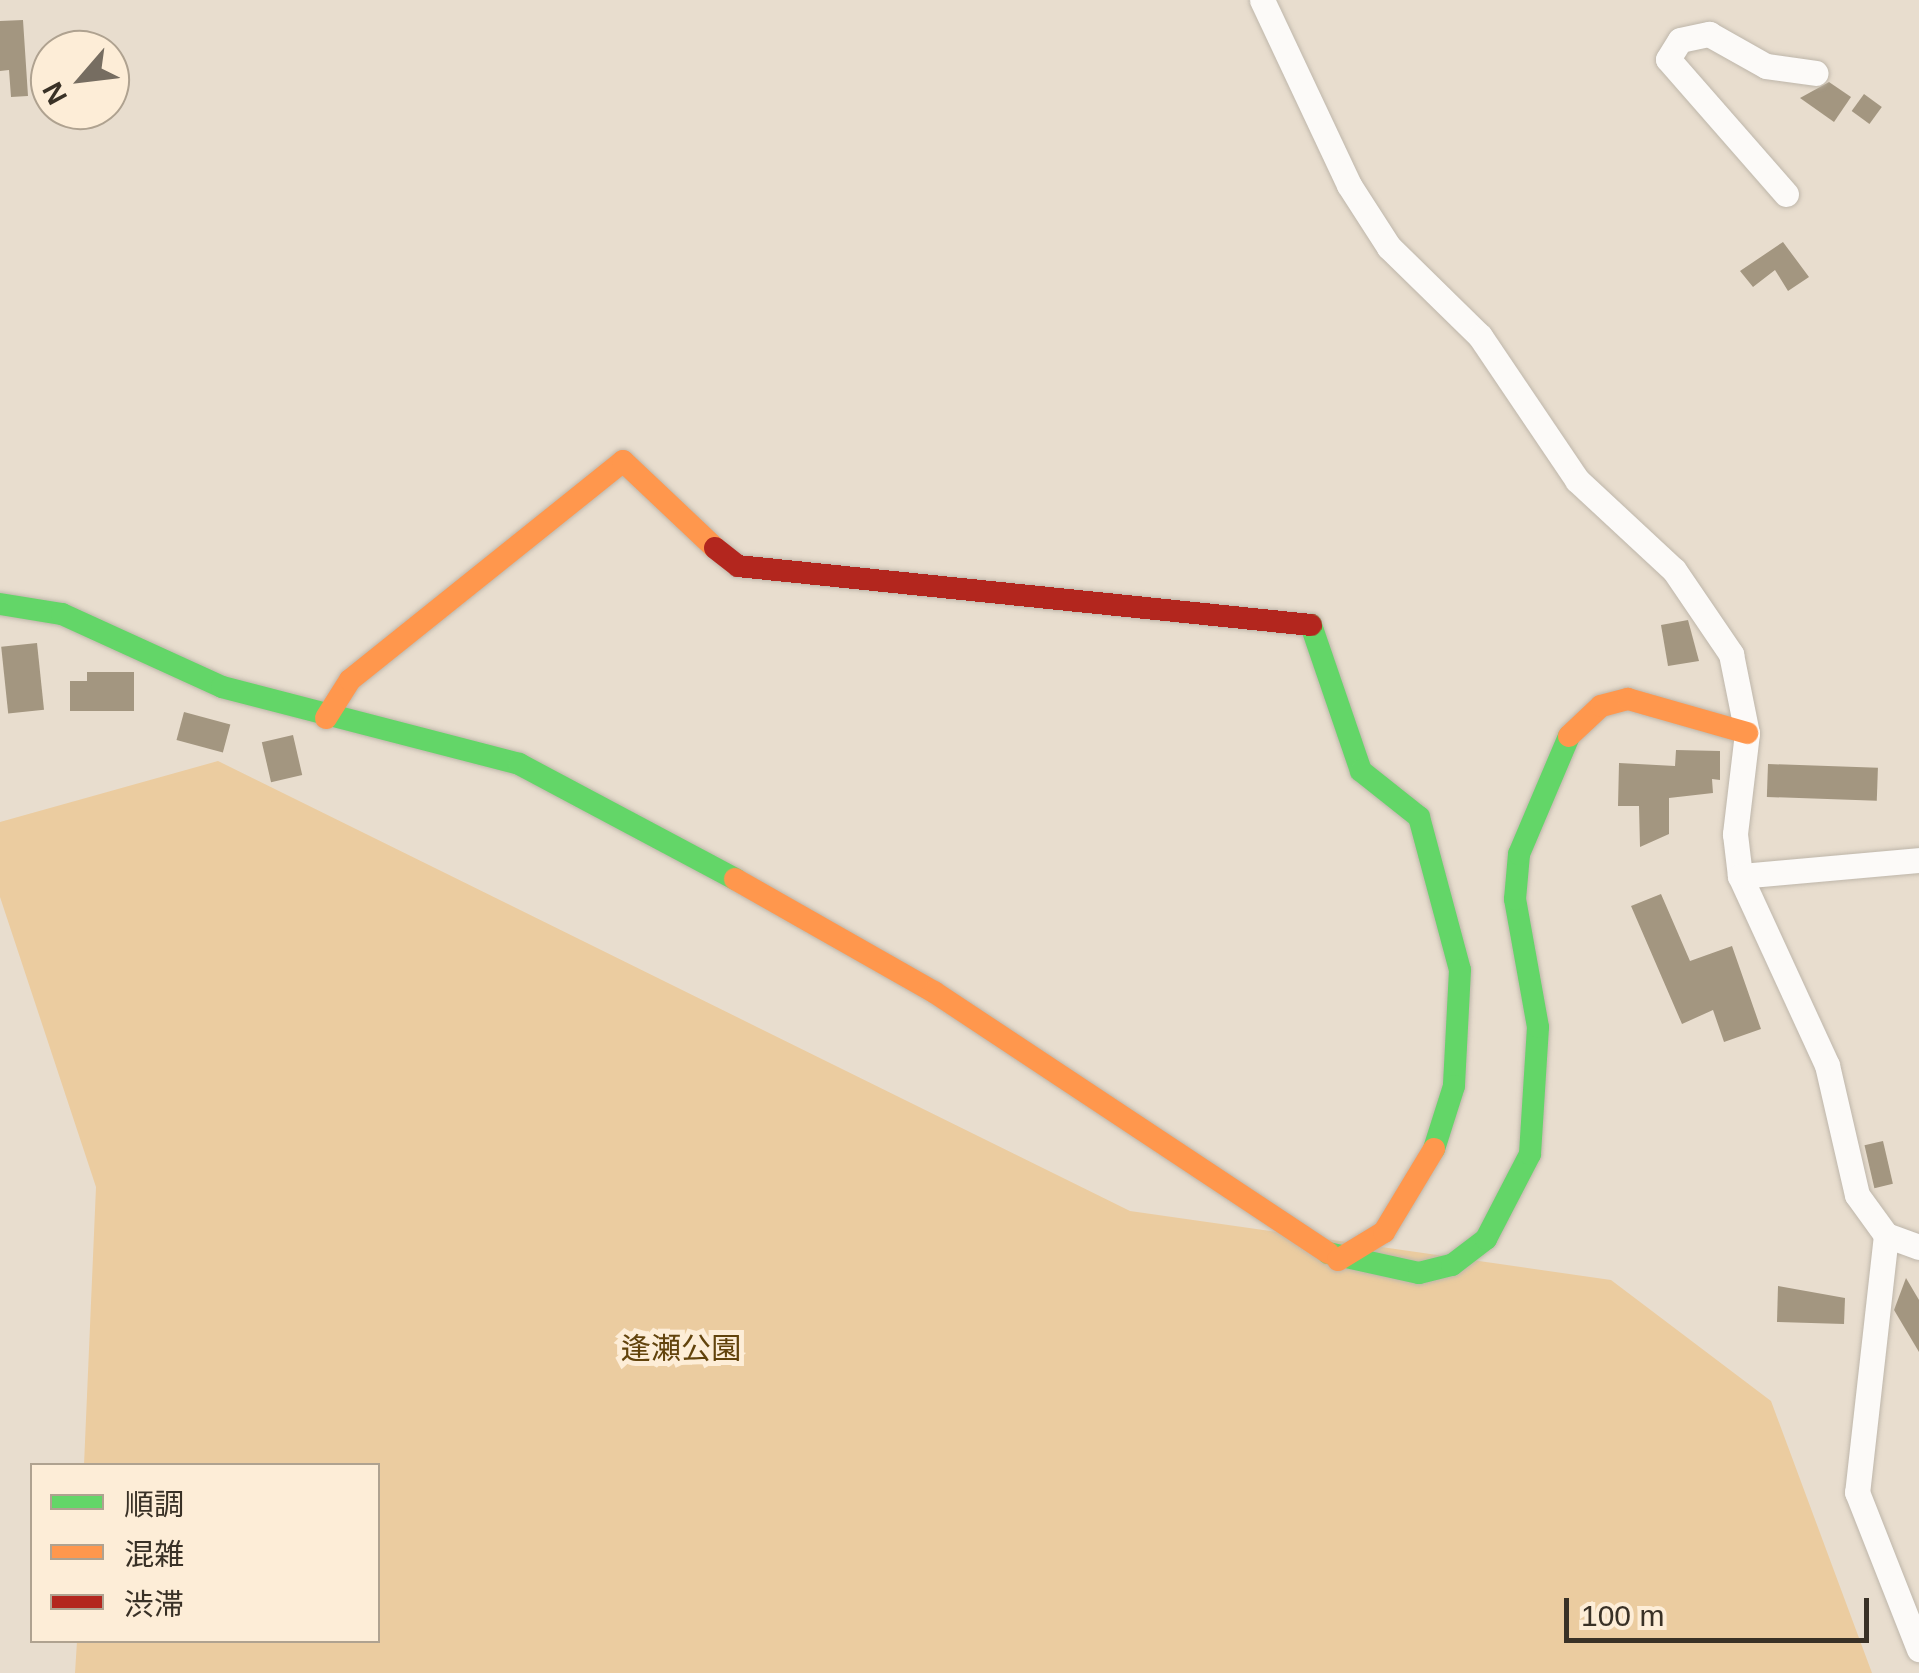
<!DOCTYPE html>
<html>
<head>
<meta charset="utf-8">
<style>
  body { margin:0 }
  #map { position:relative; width:1919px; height:1673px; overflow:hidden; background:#e8ddce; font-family:Helvetica,"Noto Sans JP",sans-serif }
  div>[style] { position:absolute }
  .green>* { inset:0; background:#ebcca0 }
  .building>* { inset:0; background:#a39680; transform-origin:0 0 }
  .roads { filter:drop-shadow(0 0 2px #beb6aa) drop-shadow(0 0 2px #beb6aa) }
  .street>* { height:25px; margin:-12.5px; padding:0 12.5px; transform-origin:12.5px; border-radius:12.5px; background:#fcfaf8 }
  .fast>* { height:22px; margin:-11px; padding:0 11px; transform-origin:11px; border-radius:11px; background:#63d668 }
  .slow>* { height:22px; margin:-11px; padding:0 11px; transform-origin:11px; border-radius:11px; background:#ff974d }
  .jam>* { height:22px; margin:-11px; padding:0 11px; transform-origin:11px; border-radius:11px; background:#b3261e }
  span { translate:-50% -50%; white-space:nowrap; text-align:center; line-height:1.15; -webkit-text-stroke:10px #fdedd7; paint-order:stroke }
  .park-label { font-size:30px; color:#62430c }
  .legend { position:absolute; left:30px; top:1463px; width:350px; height:180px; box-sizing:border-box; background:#fdedd7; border:2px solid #afa290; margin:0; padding:12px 18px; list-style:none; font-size:30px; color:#393126 }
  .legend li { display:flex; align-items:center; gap:20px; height:50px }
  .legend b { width:50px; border:2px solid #afa290 }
  .north { position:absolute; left:30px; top:30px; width:100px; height:100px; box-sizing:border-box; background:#fdedd7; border:2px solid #afa290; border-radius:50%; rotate:242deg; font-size:28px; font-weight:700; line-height:40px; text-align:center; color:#393126 }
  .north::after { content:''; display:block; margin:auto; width:35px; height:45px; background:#766d61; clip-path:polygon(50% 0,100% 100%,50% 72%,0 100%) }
  .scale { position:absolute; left:1564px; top:1598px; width:305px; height:45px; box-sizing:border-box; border:5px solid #393126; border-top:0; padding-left:12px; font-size:30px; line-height:35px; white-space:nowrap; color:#393126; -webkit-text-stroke:8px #fdedd7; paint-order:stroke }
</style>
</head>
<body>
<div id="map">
  <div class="green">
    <div style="clip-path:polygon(218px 761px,1130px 1211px,1611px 1280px,1771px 1401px,1872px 1673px,75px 1673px,77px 1641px,378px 1640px,378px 1466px,84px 1465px,96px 1187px,0 897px,0 822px)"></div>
  </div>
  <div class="building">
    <div style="clip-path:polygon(23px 20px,28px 96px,11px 97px,9px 70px,0 71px,0 21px)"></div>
    <div style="clip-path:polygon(1829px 82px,1851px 97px,1834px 122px,1800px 98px)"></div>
    <div style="left:1864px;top:94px;width:22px;height:21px;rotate:36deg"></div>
    <div style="clip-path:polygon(1783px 242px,1809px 277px,1788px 291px,1775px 270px,1753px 287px,1740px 271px)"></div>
    <div style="clip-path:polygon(1688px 620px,1699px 661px,1668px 666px,1661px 625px)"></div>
    <div style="left:37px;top:643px;width:67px;height:36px;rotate:84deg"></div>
    <div style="clip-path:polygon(87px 672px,134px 672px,134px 711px,70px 711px,70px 681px,87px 681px)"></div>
    <div style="left:184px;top:712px;width:48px;height:29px;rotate:15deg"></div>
    <div style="left:293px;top:735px;width:41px;height:32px;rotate:77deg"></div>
    <div style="clip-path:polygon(1676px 750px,1720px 751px,1720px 780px,1712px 779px,1713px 793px,1669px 798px,1669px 834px,1640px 847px,1639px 806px,1618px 806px,1619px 763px,1675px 766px)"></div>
    <div style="left:1768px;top:764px;width:110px;height:33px;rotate:2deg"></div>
    <div style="clip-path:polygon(1661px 894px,1690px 961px,1732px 946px,1761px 1029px,1724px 1042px,1713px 1010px,1682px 1024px,1631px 906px)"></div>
    <div style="left:1883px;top:1141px;width:44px;height:19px;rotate:77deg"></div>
    <div style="clip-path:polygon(1906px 1278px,1919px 1300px,1919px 1352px,1894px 1310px)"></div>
    <div style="clip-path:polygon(1778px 1286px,1845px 1298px,1844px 1324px,1777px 1322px)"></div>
  </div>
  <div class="roads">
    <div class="street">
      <div style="left:1262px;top:0;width:204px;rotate:64.8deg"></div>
      <div style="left:1349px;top:185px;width:74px;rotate:57.2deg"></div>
      <div style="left:1389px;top:247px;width:127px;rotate:44.4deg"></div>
      <div style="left:1480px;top:336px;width:174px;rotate:56deg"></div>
      <div style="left:1577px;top:480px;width:132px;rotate:42.9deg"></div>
      <div style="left:1674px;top:570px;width:102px;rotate:55.8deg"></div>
      <div style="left:1731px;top:654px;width:81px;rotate:78.6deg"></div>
      <div style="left:1747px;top:733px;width:102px;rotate:96.8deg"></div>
      <div style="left:1735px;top:834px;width:42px;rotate:83.2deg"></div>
      <div style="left:1740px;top:876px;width:208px;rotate:65.3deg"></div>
      <div style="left:1827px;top:1065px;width:133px;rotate:77deg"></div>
      <div style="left:1857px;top:1195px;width:49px;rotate:54.1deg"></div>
      <div style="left:1886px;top:1235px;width:35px;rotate:20deg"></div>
      <div style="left:1786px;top:194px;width:179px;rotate:-131.2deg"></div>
      <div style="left:1668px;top:59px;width:22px;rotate:-58deg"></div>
      <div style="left:1680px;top:40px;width:30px;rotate:-12deg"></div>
      <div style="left:1709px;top:34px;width:65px;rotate:29.3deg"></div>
      <div style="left:1766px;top:66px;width:50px;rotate:8deg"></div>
      <div style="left:1740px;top:876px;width:180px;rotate:-5.1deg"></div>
      <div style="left:1886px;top:1235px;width:259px;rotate:96.4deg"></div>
      <div style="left:1857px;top:1492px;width:169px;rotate:68.5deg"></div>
    </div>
    <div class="fast">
      <div style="left:0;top:604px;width:63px;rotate:9.2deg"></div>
      <div style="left:62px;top:614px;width:176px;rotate:24.5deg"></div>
      <div style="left:222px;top:687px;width:307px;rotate:14.5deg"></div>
      <div style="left:519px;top:764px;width:245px;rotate:28deg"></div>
      <div style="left:1311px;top:625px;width:154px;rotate:71.1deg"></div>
      <div style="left:1361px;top:771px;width:74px;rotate:38.4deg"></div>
      <div style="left:1419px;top:817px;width:158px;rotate:75deg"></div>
      <div style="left:1460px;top:970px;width:116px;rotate:93deg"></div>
      <div style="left:1454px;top:1086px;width:66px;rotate:107.6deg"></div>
      <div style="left:1328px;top:1253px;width:93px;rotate:12.4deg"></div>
      <div style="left:1419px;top:1273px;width:34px;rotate:-14deg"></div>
      <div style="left:1452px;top:1265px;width:43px;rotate:-37.4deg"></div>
      <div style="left:1486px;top:1239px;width:96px;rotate:-62.6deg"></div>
      <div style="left:1530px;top:1154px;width:127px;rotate:-86.4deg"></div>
      <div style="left:1538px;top:1027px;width:130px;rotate:-100.2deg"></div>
      <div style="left:1515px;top:899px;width:45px;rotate:-84.9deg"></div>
      <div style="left:1519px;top:854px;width:128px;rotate:-67deg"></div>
    </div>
    <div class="slow">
      <div style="left:326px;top:718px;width:45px;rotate:-57.7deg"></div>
      <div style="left:350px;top:680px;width:350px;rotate:-38.7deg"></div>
      <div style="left:623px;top:461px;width:127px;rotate:43.4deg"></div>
      <div style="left:1569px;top:736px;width:44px;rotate:-43.2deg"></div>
      <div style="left:1601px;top:706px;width:28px;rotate:-15deg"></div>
      <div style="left:1628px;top:699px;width:124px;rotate:15.9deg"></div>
      <div style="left:735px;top:879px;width:229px;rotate:29.6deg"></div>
      <div style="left:934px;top:992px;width:473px;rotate:33.5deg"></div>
      <div style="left:1338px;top:1260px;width:54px;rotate:-31.3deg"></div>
      <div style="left:1384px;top:1232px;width:97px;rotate:-58.9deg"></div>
    </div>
    <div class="jam">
      <div style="left:715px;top:548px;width:29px;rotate:38deg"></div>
      <div style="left:738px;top:566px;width:576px;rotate:5.88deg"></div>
    </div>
  </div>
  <div class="park-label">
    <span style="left:681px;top:1349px">逢瀬公園</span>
  </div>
  <ul class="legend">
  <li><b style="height:12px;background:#63d668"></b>順調</li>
  <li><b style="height:12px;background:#ff974d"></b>混雑</li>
  <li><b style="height:12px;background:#b3261e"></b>渋滞</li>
  </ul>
  <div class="north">N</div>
  <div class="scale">100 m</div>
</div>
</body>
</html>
